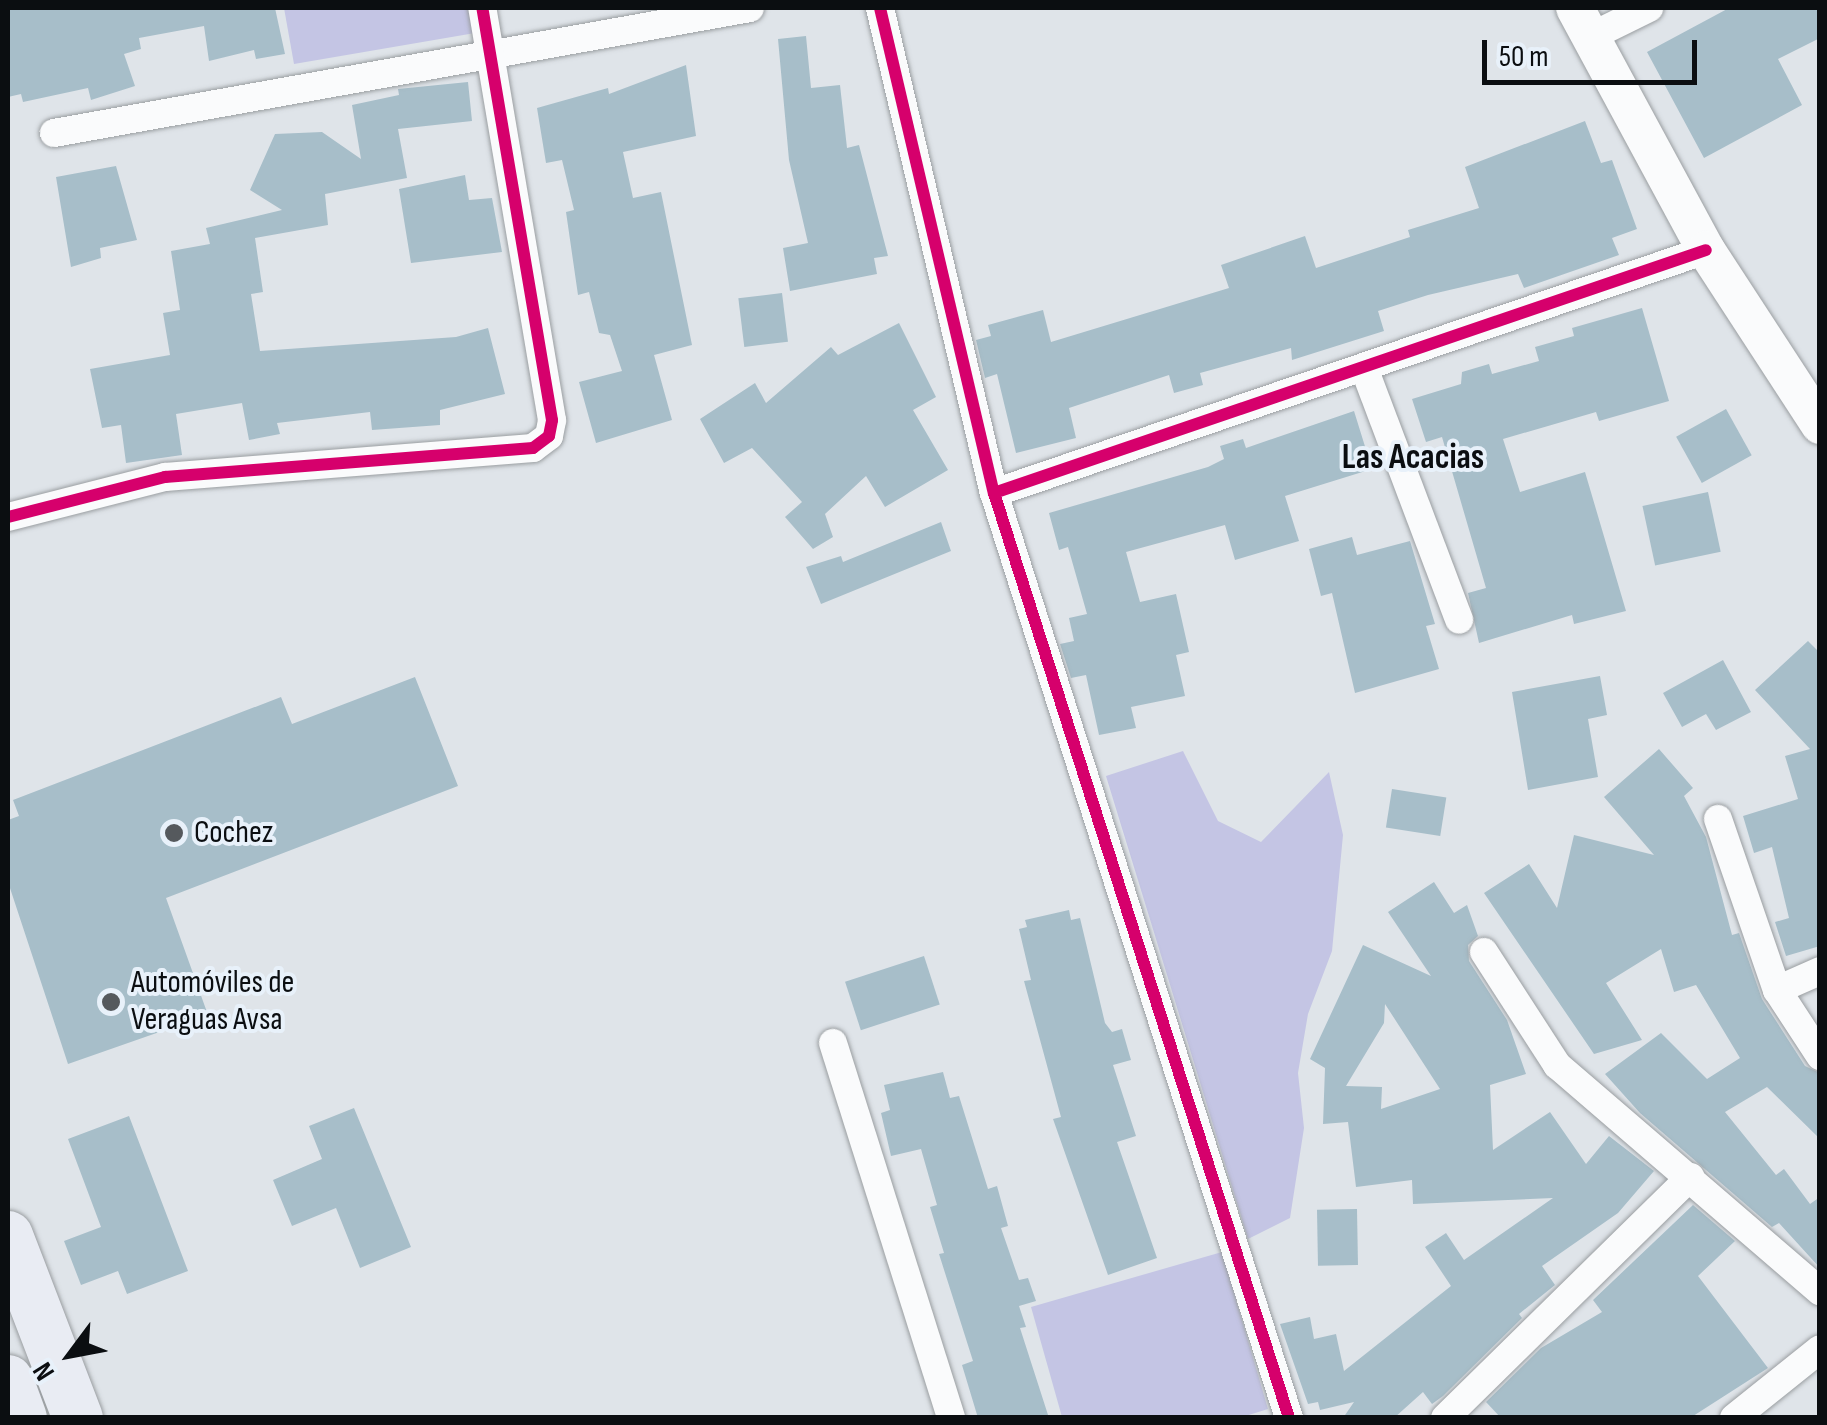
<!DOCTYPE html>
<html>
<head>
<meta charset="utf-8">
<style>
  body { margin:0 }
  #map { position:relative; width:1827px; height:1425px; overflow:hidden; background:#dfe4e9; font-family:"Sofia Sans Condensed",sans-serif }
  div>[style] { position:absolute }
  .green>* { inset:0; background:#c4c5e4 }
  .building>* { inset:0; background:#a7bec9; transform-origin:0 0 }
  .roads { filter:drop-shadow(0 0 2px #9a9ea1) drop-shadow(0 0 2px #9a9ea1) }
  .street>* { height:28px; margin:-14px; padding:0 14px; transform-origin:14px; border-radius:14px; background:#fafbfc }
  .secondary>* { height:38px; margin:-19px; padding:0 19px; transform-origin:19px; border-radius:19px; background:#fafbfc }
  .highway>* { height:50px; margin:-25px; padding:0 25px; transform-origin:25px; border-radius:25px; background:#e9ecf3 }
  .cycleway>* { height:12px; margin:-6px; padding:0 6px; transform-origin:6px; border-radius:6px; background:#d6006c }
  .dots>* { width:28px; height:28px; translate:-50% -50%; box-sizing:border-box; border:5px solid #e8f1fa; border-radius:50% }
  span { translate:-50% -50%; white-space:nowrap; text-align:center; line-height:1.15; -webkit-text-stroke:8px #e8f1fa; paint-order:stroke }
  .poi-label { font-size:32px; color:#0b0e11 }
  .left { translate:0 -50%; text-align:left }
  .neighbourhood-label { font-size:35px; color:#0b0e11; font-weight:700 }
  .frame { position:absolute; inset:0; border:10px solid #0b0e11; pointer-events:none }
  .north { position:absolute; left:20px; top:1305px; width:100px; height:100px; -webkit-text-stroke:8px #e8f1fa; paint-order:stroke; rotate:238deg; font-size:28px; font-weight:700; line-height:40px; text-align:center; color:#0b0e11 }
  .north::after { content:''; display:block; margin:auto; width:35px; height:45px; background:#0b0e11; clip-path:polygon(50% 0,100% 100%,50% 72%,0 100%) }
  .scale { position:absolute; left:1482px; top:40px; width:215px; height:45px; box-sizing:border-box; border:5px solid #0b0e11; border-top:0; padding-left:12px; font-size:30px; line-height:35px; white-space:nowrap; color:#0b0e11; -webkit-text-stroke:8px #e8f1fa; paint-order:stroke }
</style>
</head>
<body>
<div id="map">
  <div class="green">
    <div style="clip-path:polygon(284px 8px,470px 8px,475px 33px,294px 64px)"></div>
    <div style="clip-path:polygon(1183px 751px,1218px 821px,1261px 842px,1329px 772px,1343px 835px,1332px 951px,1308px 1014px,1298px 1073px,1304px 1128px,1290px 1218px,1248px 1239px,1106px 776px)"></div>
    <div style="clip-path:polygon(1222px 1252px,1268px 1409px,1239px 1418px,1062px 1417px,1031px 1307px)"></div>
  </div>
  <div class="building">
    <div style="clip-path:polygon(8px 8px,275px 8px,285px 54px,256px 59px,254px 50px,209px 61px,204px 26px,139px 38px,141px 49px,124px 54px,135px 86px,91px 100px,88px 88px,23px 102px,21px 94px,8px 97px)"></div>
    <div style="clip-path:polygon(1729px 8px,1820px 8px,1820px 38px,1778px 59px,1802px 105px,1704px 158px,1647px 52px)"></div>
    <div style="clip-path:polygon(806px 36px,811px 88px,840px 85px,847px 148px,859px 145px,888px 256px,874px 258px,877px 274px,790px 291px,783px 248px,808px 243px,789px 160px,778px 39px)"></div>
    <div style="clip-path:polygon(686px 65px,696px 136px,623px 152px,633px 198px,661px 192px,692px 345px,654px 355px,672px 420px,596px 443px,579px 382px,622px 371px,610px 335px,599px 333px,589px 292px,578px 295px,566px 212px,574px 210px,562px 160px,546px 163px,537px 108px,608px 88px,609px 94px)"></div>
    <div style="clip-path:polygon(468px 82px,472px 121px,398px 129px,407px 178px,325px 194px,328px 225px,255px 238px,263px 292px,251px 294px,260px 351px,456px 337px,488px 328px,505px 394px,440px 410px,440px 425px,372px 430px,370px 412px,277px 423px,280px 434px,249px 440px,242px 403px,176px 414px,182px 455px,126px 463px,121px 425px,102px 428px,90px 369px,170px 355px,163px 313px,180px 310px,171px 251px,210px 244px,206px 228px,282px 210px,250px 190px,275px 134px,322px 132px,361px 159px,352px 105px,399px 95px,398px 89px)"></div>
    <div style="clip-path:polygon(1585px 121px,1601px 163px,1612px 160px,1637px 229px,1612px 238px,1619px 255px,1524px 288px,1518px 274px,1428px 295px,1378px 311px,1384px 331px,1292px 360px,1291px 348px,1200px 373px,1203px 385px,1174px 393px,1169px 375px,1069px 408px,1076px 438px,1016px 453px,997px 374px,985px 378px,976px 340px,991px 336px,988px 325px,1043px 310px,1051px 342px,1229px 288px,1221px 265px,1305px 236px,1316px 268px,1410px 237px,1408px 230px,1479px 208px,1465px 167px)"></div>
    <div style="clip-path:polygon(116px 166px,137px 240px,100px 248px,101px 258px,71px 267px,56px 177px)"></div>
    <div style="clip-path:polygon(465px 175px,469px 200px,492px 198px,502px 252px,411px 263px,399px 189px)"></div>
    <div style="left:782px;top:293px;width:49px;height:44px;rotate:83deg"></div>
    <div style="clip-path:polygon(1642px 308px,1669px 401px,1599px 421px,1596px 412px,1503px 439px,1520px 492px,1585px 472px,1626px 611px,1574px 624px,1572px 615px,1479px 643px,1468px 593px,1486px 588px,1442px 437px,1426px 442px,1412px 399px,1461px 384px,1462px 372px,1489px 364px,1492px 374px,1539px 361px,1535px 347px,1574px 336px,1572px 328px)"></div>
    <div style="clip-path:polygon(899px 323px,936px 397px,913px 410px,948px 470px,885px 507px,866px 476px,825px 514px,833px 537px,813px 549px,785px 517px,802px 502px,752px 448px,724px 463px,700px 419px,755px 383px,766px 403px,831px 347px,838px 355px)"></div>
    <div style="left:1726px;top:409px;width:53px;height:57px;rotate:61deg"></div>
    <div style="clip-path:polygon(1354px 411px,1372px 469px,1285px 496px,1299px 541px,1235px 560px,1225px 525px,1126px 552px,1140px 602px,1176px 594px,1189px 652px,1176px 655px,1185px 696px,1131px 707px,1136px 728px,1099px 735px,1086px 675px,1071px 678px,1060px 644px,1074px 641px,1069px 618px,1087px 614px,1068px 547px,1059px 550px,1049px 513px,1208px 467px,1224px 459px,1220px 446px,1243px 439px,1246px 448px)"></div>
    <div style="left:1708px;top:492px;width:61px;height:67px;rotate:78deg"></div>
    <div style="clip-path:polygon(941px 522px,951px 551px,821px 604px,806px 567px,841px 556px,843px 562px)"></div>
    <div style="clip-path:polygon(1352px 537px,1357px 555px,1410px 541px,1435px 624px,1426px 626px,1439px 669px,1355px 693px,1332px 593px,1321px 596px,1309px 549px)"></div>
    <div style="clip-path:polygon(1808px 641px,1820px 653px,1820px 946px,1786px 956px,1775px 922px,1789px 918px,1772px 847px,1754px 853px,1743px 816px,1798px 799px,1785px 756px,1810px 749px,1755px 690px)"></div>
    <div style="clip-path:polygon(1723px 660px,1751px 712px,1716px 730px,1706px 714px,1682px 727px,1663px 693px)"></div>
    <div style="clip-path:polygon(1600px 676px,1607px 715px,1588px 719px,1598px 777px,1528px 790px,1512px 692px)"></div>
    <div style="clip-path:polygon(415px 677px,458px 786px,166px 898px,208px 1015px,68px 1064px,8px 882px,8px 820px,19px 816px,13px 800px,281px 697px,292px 724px)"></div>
    <div style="clip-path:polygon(1659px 749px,1693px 788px,1684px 796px,1706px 837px,1732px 935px,1739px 933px,1762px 999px,1805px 1066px,1820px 1073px,1820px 1139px,1767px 1087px,1725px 1112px,1776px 1175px,1784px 1169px,1810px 1204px,1820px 1197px,1820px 1268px,1779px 1223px,1772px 1227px,1640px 1113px,1605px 1074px,1661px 1033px,1707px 1079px,1740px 1058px,1696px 985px,1674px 992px,1661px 949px,1606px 983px,1642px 1040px,1594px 1054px,1484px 893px,1529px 864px,1557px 908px,1574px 835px,1654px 855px,1604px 797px)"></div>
    <div style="left:1392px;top:789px;width:55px;height:39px;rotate:9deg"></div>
    <div style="clip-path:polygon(evenodd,1434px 882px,1454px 913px,1467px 905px,1478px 936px,1468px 945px,1469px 961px,1507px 1020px,1526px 1074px,1490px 1085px,1493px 1150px,1550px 1112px,1586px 1164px,1609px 1136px,1654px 1171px,1618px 1213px,1542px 1266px,1555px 1285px,1519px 1314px,1522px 1318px,1443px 1396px,1432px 1404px,1423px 1392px,1394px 1418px,1343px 1418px,1354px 1402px,1320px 1410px,1318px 1402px,1308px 1404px,1280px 1324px,1310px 1317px,1314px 1339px,1336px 1334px,1344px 1371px,1451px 1286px,1425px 1247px,1446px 1233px,1464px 1260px,1553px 1198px,1413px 1204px,1412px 1180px,1356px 1187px,1348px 1122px,1323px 1124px,1325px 1068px,1310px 1059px,1363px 945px,1431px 976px,1388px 912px,1434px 882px,1385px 1004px,1440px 1089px,1381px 1109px,1382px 1087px,1346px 1086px,1384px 1023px,1385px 1004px)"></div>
    <div style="clip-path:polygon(1069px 910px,1071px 920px,1080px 918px,1105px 1023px,1112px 1032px,1122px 1029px,1131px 1060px,1113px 1065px,1136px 1136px,1117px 1142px,1157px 1258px,1108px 1275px,1053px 1119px,1061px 1117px,1024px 981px,1031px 980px,1019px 929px,1027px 927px,1025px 920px)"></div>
    <div style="left:924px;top:956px;width:51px;height:83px;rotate:72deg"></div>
    <div style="clip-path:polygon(943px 1072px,950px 1098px,959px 1096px,988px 1189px,997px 1186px,1008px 1226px,1001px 1228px,1019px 1280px,1028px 1278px,1036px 1301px,1019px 1306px,1026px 1327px,1020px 1328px,1049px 1418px,978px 1418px,962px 1365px,973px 1361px,939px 1254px,944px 1253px,930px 1207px,937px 1205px,921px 1149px,891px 1156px,881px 1113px,890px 1110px,884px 1085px)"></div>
    <div style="clip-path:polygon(354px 1108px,411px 1247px,360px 1268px,336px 1208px,292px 1226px,273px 1180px,322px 1159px,309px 1126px)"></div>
    <div style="clip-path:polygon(129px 1116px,188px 1271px,127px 1294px,118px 1271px,81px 1285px,64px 1241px,101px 1227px,68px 1139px)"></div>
    <div style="clip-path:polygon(1693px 1205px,1735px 1241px,1698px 1276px,1768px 1368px,1690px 1418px,1501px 1418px,1486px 1402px,1541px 1348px,1602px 1312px,1593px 1300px)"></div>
    <div style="left:1357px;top:1209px;width:56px;height:40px;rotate:89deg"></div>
  </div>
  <div class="roads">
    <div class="street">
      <div style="left:880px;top:8px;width:498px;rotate:76.8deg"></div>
      <div style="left:994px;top:493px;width:971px;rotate:72.31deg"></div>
      <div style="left:1590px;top:37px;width:66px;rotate:-26.2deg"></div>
      <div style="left:54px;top:133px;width:707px;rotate:-10.18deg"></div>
      <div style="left:1364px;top:368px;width:269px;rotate:69.3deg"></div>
      <div style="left:994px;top:493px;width:752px;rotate:-18.84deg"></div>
      <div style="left:8px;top:517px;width:162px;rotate:-14.3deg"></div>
      <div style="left:165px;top:477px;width:369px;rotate:-4.5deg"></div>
      <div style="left:533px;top:448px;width:20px;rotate:-37deg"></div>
      <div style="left:549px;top:436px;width:16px;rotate:-79deg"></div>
      <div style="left:552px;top:420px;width:418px;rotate:-99.6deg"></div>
      <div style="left:1718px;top:819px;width:181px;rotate:71deg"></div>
      <div style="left:1777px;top:990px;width:79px;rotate:56.9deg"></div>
      <div style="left:1484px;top:952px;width:135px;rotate:57.1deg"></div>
      <div style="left:1557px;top:1065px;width:347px;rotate:40.7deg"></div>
      <div style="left:1777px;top:990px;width:47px;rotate:-23.8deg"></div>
      <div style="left:833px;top:1043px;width:393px;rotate:72.5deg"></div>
      <div style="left:1445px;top:1418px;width:344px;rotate:-44.5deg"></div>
      <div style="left:1734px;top:1418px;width:110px;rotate:-38.7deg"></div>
    </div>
    <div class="secondary">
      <div style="left:1575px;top:8px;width:275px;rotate:61.6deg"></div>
      <div style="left:1706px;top:250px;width:209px;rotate:56.9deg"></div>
    </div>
    <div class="highway">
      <div style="left:8px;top:1236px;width:195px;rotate:69deg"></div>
      <div style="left:8px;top:1380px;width:40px;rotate:69.8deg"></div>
    </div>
  </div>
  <div class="cycleway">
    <div style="left:880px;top:8px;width:498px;rotate:76.8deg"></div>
    <div style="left:994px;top:493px;width:971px;rotate:72.31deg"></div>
    <div style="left:994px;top:493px;width:752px;rotate:-18.84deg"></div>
    <div style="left:8px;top:517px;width:162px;rotate:-14.3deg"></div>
    <div style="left:165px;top:477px;width:369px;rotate:-4.5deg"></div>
    <div style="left:533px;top:448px;width:20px;rotate:-37deg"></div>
    <div style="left:549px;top:436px;width:16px;rotate:-79deg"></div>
    <div style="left:552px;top:420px;width:418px;rotate:-99.6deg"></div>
  </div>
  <div class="dots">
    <div style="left:174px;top:833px;background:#55595d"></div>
    <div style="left:111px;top:1002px;background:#55595d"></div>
  </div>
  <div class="poi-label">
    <span class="left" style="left:194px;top:833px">Cochez</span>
    <span class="left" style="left:131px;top:1002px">Automóviles de<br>Veraguas Avsa</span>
  </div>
  <div class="neighbourhood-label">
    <span style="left:1413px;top:458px">Las Acacias</span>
  </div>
  <div class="frame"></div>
  <div class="north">N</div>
  <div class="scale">50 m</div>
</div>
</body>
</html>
